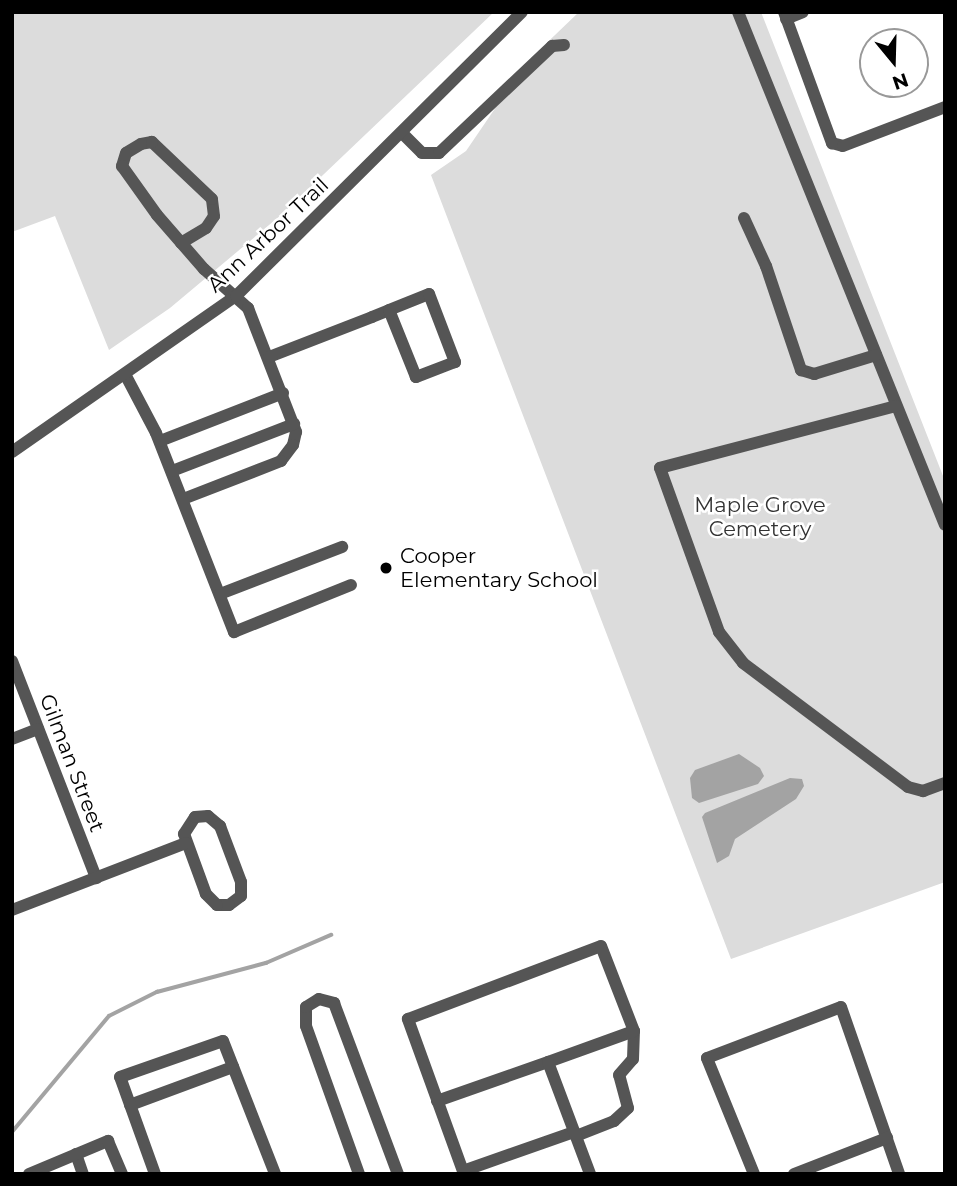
<!DOCTYPE html>
<html>
<head>
<meta charset="utf-8">
<style>
  body { margin:0 }
  #map { position:relative; width:957px; height:1186px; overflow:hidden; background:#fff; font-family:Montserrat,sans-serif }
  div>[style] { position:absolute }
  .green>* { inset:0; background:#dcdcdc }
  .water>* { inset:0; background:#a3a3a3 }
  .stream>* { height:3.5px; margin:-1.75px; padding:0 1.75px; transform-origin:1.75px; border-radius:1.75px; background:#a3a3a3 }
  .minor>* { height:12px; margin:-6px; padding:0 6px; transform-origin:6px; border-radius:6px; background:#555 }
  .dots>* { width:19px; height:19px; translate:-50% -50%; box-sizing:border-box; border:4px solid #fff; border-radius:50% }
  span { translate:-50% -50%; white-space:nowrap; text-align:center; line-height:1.15; -webkit-text-stroke:5px #fff; paint-order:stroke }
  .street-label { font-size:21px; color:#000 }
  .park-label { font-size:21px; color:#333 }
  .poi-label { font-size:21px; color:#000 }
  .left { translate:0 -50%; text-align:left }
  .frame { position:absolute; inset:0; border:14px solid #000; pointer-events:none }
  .north { position:absolute; left:859px; top:28px; width:70px; height:70px; box-sizing:border-box; background:#fff; border:2px solid #999; border-radius:50%; rotate:161deg; font-size:19px; font-weight:700; line-height:28px; text-align:center; color:#000 }
  .north::after { content:''; display:block; margin:auto; width:24px; height:32px; background:#000; clip-path:polygon(50% 0,100% 100%,50% 72%,0 100%) }
</style>
</head>
<body>
<div id="map">
  <div class="green">
    <div style="clip-path:polygon(12px 12px,494px 12px,281px 215px,170px 308px,109px 350px,55px 216px,12px 232px)"></div>
    <div style="clip-path:polygon(579px 12px,761px 12px,945px 481px,945px 882px,731px 959px,431px 175px,466px 151px,496px 107px,538px 66px,531px 58px)"></div>
  </div>
  <div class="water">
    <div style="clip-path:polygon(739px 754px,760px 768px,764px 776px,758px 784px,699px 803px,692px 798px,690px 778px,695px 770px)"></div>
    <div style="clip-path:polygon(790px 778px,802px 779px,804px 786px,796px 799px,735px 839px,729px 856px,717px 863px,702px 817px,705px 813px)"></div>
  </div>
  <div class="stream">
    <div style="left:12px;top:1132px;width:151px;rotate:-50.1deg"></div>
    <div style="left:109px;top:1016px;width:54px;rotate:-26.6deg"></div>
    <div style="left:157px;top:992px;width:113px;rotate:-14.9deg"></div>
    <div style="left:266px;top:963px;width:71px;rotate:-23.3deg"></div>
  </div>
  <div class="minor">
    <div style="left:738px;top:12px;width:553px;rotate:68.03deg"></div>
    <div style="left:784px;top:12px;width:140px;rotate:69.9deg"></div>
    <div style="left:832px;top:143px;width:11px;rotate:15deg"></div>
    <div style="left:843px;top:146px;width:109px;rotate:-20.9deg"></div>
    <div style="left:786px;top:19px;width:18px;rotate:-22deg"></div>
    <div style="left:402px;top:133px;width:28px;rotate:45deg"></div>
    <div style="left:422px;top:153px;width:17px"></div>
    <div style="left:439px;top:153px;width:156px;rotate:-43.4deg"></div>
    <div style="left:552px;top:46px;width:12px;rotate:-5deg"></div>
    <div style="left:744px;top:218px;width:53px;rotate:65.4deg"></div>
    <div style="left:766px;top:266px;width:110px;rotate:71.4deg"></div>
    <div style="left:801px;top:370px;width:14px;rotate:17deg"></div>
    <div style="left:814px;top:374px;width:65px;rotate:-17deg"></div>
    <div style="left:181px;top:243px;width:29px;rotate:-31deg"></div>
    <div style="left:206px;top:228px;width:14px;rotate:-56deg"></div>
    <div style="left:214px;top:216px;width:17px;rotate:-97deg"></div>
    <div style="left:212px;top:199px;width:83px;rotate:-136.5deg"></div>
    <div style="left:152px;top:142px;width:11px;rotate:170deg"></div>
    <div style="left:141px;top:144px;width:17px;rotate:149deg"></div>
    <div style="left:126px;top:153px;width:14px;rotate:107deg"></div>
    <div style="left:122px;top:166px;width:60px;rotate:54.5deg"></div>
    <div style="left:157px;top:215px;width:72px;rotate:49deg"></div>
    <div style="left:204px;top:269px;width:59px;rotate:41.6deg"></div>
    <div style="left:248px;top:308px;width:133px;rotate:68.8deg"></div>
    <div style="left:296px;top:432px;width:13px;rotate:103deg"></div>
    <div style="left:293px;top:445px;width:20px;rotate:127deg"></div>
    <div style="left:281px;top:461px;width:105px;rotate:158.8deg"></div>
    <div style="left:269px;top:357px;width:110px;rotate:-21.2deg"></div>
    <div style="left:372px;top:317px;width:18px;rotate:-22deg"></div>
    <div style="left:389px;top:310px;width:43px;rotate:-21.8deg"></div>
    <div style="left:429px;top:294px;width:73px;rotate:69.1deg"></div>
    <div style="left:455px;top:362px;width:42px;rotate:159deg"></div>
    <div style="left:416px;top:377px;width:72px;rotate:-111.9deg"></div>
    <div style="left:126px;top:376px;width:64px;rotate:62.2deg"></div>
    <div style="left:156px;top:433px;width:214px;rotate:68.6deg"></div>
    <div style="left:234px;top:632px;width:126px;rotate:-21.9deg"></div>
    <div style="left:896px;top:406px;width:244px;rotate:165.3deg"></div>
    <div style="left:660px;top:468px;width:174px;rotate:70.2deg"></div>
    <div style="left:719px;top:632px;width:39px;rotate:52deg"></div>
    <div style="left:743px;top:663px;width:206px;rotate:36.9deg"></div>
    <div style="left:908px;top:787px;width:16px;rotate:15deg"></div>
    <div style="left:923px;top:791px;width:23px;rotate:-20deg"></div>
    <div style="left:160px;top:441px;width:132px;rotate:-21.3deg"></div>
    <div style="left:12px;top:452px;width:273px;rotate:-34.9deg"></div>
    <div style="left:236px;top:296px;width:403px;rotate:-44.8deg"></div>
    <div style="left:172px;top:471px;width:131px;rotate:-21.1deg"></div>
    <div style="left:220px;top:594px;width:131px;rotate:-21.1deg"></div>
    <div style="left:12px;top:661px;width:233px;rotate:68.8deg"></div>
    <div style="left:12px;top:739px;width:28px;rotate:-21deg"></div>
    <div style="left:208px;top:816px;width:16px;rotate:40deg"></div>
    <div style="left:220px;top:826px;width:60px;rotate:69.4deg"></div>
    <div style="left:241px;top:882px;width:14px;rotate:90deg"></div>
    <div style="left:241px;top:896px;width:15px;rotate:143deg"></div>
    <div style="left:229px;top:905px;width:12px;rotate:180deg"></div>
    <div style="left:217px;top:905px;width:16px;rotate:-135deg"></div>
    <div style="left:206px;top:894px;width:64px;rotate:-110.1deg"></div>
    <div style="left:184px;top:834px;width:20px;rotate:-57deg"></div>
    <div style="left:195px;top:817px;width:13px;rotate:-4deg"></div>
    <div style="left:12px;top:910px;width:186px;rotate:-21.1deg"></div>
    <div style="left:437px;top:1101px;width:118px;rotate:-19.4deg"></div>
    <div style="left:130px;top:1105px;width:110px;rotate:-20.3deg"></div>
    <div style="left:576px;top:1136px;width:41px;rotate:-21.5deg"></div>
    <div style="left:614px;top:1121px;width:19px;rotate:-43deg"></div>
    <div style="left:628px;top:1108px;width:34px;rotate:-105deg"></div>
    <div style="left:619px;top:1075px;width:21px;rotate:-49deg"></div>
    <div style="left:633px;top:1059px;width:28px;rotate:-88deg"></div>
    <div style="left:76px;top:1154px;width:21px;rotate:71deg"></div>
    <div style="left:463px;top:1171px;width:118px;rotate:-19.4deg"></div>
    <div style="left:29px;top:1174px;width:86px;rotate:-22.7deg"></div>
    <div style="left:108px;top:1141px;width:36px;rotate:67deg"></div>
    <div style="left:155px;top:1174px;width:103px;rotate:-109.8deg"></div>
    <div style="left:120px;top:1077px;width:109px;rotate:-19.3deg"></div>
    <div style="left:223px;top:1041px;width:143px;rotate:68.6deg"></div>
    <div style="left:359px;top:1174px;width:157px;rotate:-109.7deg"></div>
    <div style="left:306px;top:1026px;width:19px;rotate:-90deg"></div>
    <div style="left:306px;top:1007px;width:15px;rotate:-32deg"></div>
    <div style="left:319px;top:999px;width:16px;rotate:15deg"></div>
    <div style="left:334px;top:1003px;width:183px;rotate:69.5deg"></div>
    <div style="left:464px;top:1174px;width:165px;rotate:-109.9deg"></div>
    <div style="left:408px;top:1019px;width:206px;rotate:-20.7deg"></div>
    <div style="left:601px;top:946px;width:91px;rotate:68.8deg"></div>
    <div style="left:634px;top:1031px;width:91px;rotate:160.2deg"></div>
    <div style="left:548px;top:1062px;width:120px;rotate:69.4deg"></div>
    <div style="left:754px;top:1174px;width:125px;rotate:-112.1deg"></div>
    <div style="left:707px;top:1058px;width:143px;rotate:-20.8deg"></div>
    <div style="left:841px;top:1007px;width:177px;rotate:70.8deg"></div>
    <div style="left:794px;top:1174px;width:100px;rotate:-21.2deg"></div>
  </div>
  <div class="dots">
    <div style="left:386px;top:568px;background:#000"></div>
  </div>
  <div class="street-label">
    <span style="left:268px;top:235px;rotate:-43deg">Ann Arbor Trail</span>
    <span style="left:72px;top:763px;rotate:69deg">Gilman Street</span>
  </div>
  <div class="park-label">
    <span style="left:760px;top:517px">Maple Grove<br>Cemetery</span>
  </div>
  <div class="poi-label">
    <span class="left" style="left:400px;top:568px">Cooper<br>Elementary School</span>
  </div>
  <div class="frame"></div>
  <div class="north">N</div>
</div>
</body>
</html>
